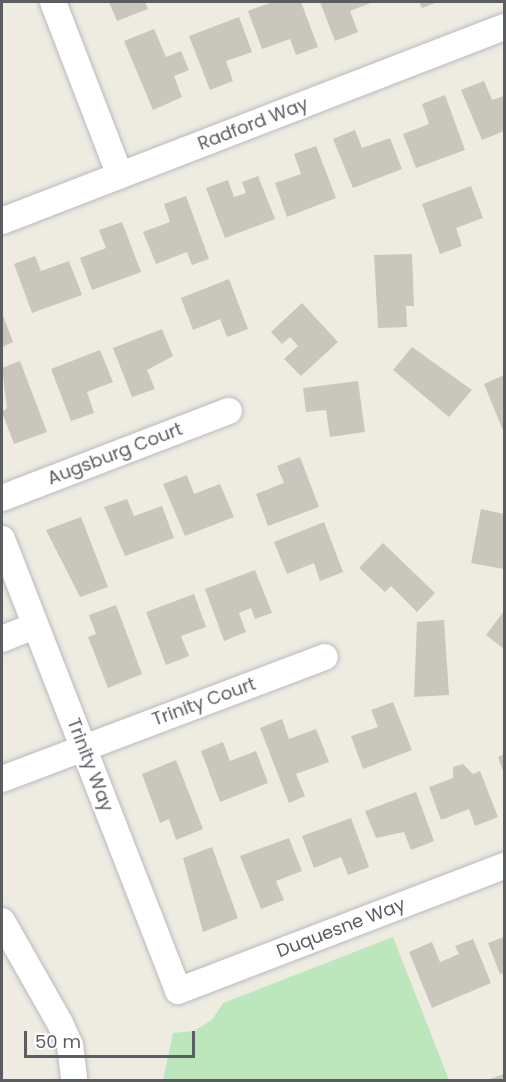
<!DOCTYPE html>
<html>
<head>
<meta charset="utf-8">
<style>
  body { margin:0 }
  #map { position:relative; width:506px; height:1082px; overflow:hidden; background:#eeebe1; font-family:Poppins,sans-serif }
  div>[style] { position:absolute }
  .green>* { inset:0; background:#bce7bc }
  .building>* { inset:0; background:#c9c6be }
  .roads { filter:drop-shadow(0 0 2px #b7babf) drop-shadow(0 0 2px #b7babf) }
  .minor>* { height:26px; margin:-13px; padding:0 13px; transform-origin:13px; border-radius:13px; background:#fff }
  span { translate:-50% -50%; white-space:nowrap; text-align:center; line-height:1.15; -webkit-text-stroke:4.5px #fff; paint-order:stroke }
  .street-label { font-size:18px; color:#5a5e63 }
  .frame { position:absolute; inset:0; border:3px solid #5a5e63; pointer-events:none }
  .scale { position:absolute; left:24px; top:1031px; width:171px; height:27px; box-sizing:border-box; border:3px solid #5a5e63; border-top:0; padding-left:8px; font-size:18px; line-height:21px; white-space:nowrap; color:#5a5e63; -webkit-text-stroke:4px #fff; paint-order:stroke }
</style>
</head>
<body>
<div id="map">
  <div class="green">
    <div style="clip-path:polygon(393px 937px,449px 1080px,163px 1080px,173px 1033px,194px 1031px,212px 1020px,223px 1003px)"></div>
  </div>
  <div class="building">
    <div style="clip-path:polygon(109px 2px,145px 2px,148px 9px,117px 21px)"></div>
    <div style="clip-path:polygon(273px 2px,301px 2px,318px 47px,296px 55px,290px 39px,262px 49px,248px 11px)"></div>
    <div style="clip-path:polygon(320px 2px,373px 2px,350px 11px,358px 32px,335px 41px)"></div>
    <div style="clip-path:polygon(419px 2px,438px 2px,422px 8px)"></div>
    <div style="clip-path:polygon(239px 17px,252px 52px,226px 61px,233px 81px,210px 90px,189px 36px)"></div>
    <div style="clip-path:polygon(154px 29px,166px 57px,181px 51px,189px 70px,174px 76px,182px 97px,153px 110px,124px 41px)"></div>
    <div style="clip-path:polygon(484px 81px,492px 100px,504px 96px,504px 131px,482px 140px,461px 90px)"></div>
    <div style="clip-path:polygon(445px 95px,465px 150px,416px 168px,403px 134px,429px 124px,422px 104px)"></div>
    <div style="clip-path:polygon(355px 130px,362px 148px,390px 138px,402px 169px,353px 188px,333px 139px)"></div>
    <div style="clip-path:polygon(316px 146px,336px 198px,287px 217px,275px 183px,301px 174px,294px 154px)"></div>
    <div style="clip-path:polygon(258px 176px,275px 219px,225px 238px,206px 188px,228px 180px,234px 197px,246px 193px,242px 182px)"></div>
    <div style="clip-path:polygon(471px 186px,483px 218px,456px 228px,462px 246px,440px 254px,422px 204px)"></div>
    <div style="clip-path:polygon(186px 196px,209px 259px,192px 265px,187px 252px,156px 264px,143px 232px,170px 222px,164px 204px)"></div>
    <div style="clip-path:polygon(122px 222px,141px 272px,92px 290px,80px 258px,106px 248px,99px 230px)"></div>
    <div style="clip-path:polygon(412px 254px,414px 306px,406px 306px,407px 327px,378px 328px,374px 255px)"></div>
    <div style="clip-path:polygon(35px 256px,41px 271px,69px 261px,82px 295px,32px 313px,14px 264px)"></div>
    <div style="clip-path:polygon(229px 279px,248px 329px,227px 337px,220px 319px,193px 330px,181px 298px)"></div>
    <div style="clip-path:polygon(302px 303px,338px 342px,301px 376px,284px 359px,298px 346px,290px 337px,282px 344px,271px 332px)"></div>
    <div style="clip-path:polygon(2px 313px,13px 342px,2px 347px)"></div>
    <div style="clip-path:polygon(162px 329px,173px 356px,147px 370px,155px 389px,132px 397px,113px 348px)"></div>
    <div style="clip-path:polygon(412px 347px,472px 390px,449px 417px,393px 370px)"></div>
    <div style="clip-path:polygon(100px 350px,113px 382px,87px 392px,94px 413px,71px 421px,51px 369px)"></div>
    <div style="clip-path:polygon(20px 361px,47px 432px,14px 444px,2px 412px,7px 408px,2px 368px)"></div>
    <div style="clip-path:polygon(504px 375px,504px 433px,484px 384px)"></div>
    <div style="clip-path:polygon(358px 381px,365px 432px,330px 437px,326px 410px,306px 412px,303px 388px)"></div>
    <div style="clip-path:polygon(300px 457px,319px 507px,268px 526px,256px 494px,284px 483px,277px 466px)"></div>
    <div style="clip-path:polygon(187px 475px,194px 494px,220px 484px,234px 517px,185px 536px,163px 484px)"></div>
    <div style="clip-path:polygon(127px 499px,134px 516px,162px 506px,174px 538px,125px 556px,104px 507px)"></div>
    <div style="clip-path:polygon(481px 509px,504px 514px,504px 569px,471px 563px)"></div>
    <div style="clip-path:polygon(81px 517px,108px 587px,80px 597px,46px 530px)"></div>
    <div style="clip-path:polygon(324px 522px,343px 572px,320px 581px,314px 563px,287px 574px,274px 542px)"></div>
    <div style="clip-path:polygon(383px 543px,435px 593px,417px 612px,391px 586px,385px 592px,359px 568px)"></div>
    <div style="clip-path:polygon(255px 570px,272px 613px,255px 619px,251px 608px,239px 613px,246px 632px,224px 641px,205px 589px)"></div>
    <div style="clip-path:polygon(194px 594px,206px 627px,181px 636px,189px 656px,166px 665px,146px 612px)"></div>
    <div style="clip-path:polygon(116px 605px,142px 674px,108px 688px,88px 637px,96px 634px,89px 615px)"></div>
    <div style="clip-path:polygon(504px 611px,504px 649px,486px 635px)"></div>
    <div style="clip-path:polygon(444px 620px,449px 695px,414px 697px,417px 622px)"></div>
    <div style="clip-path:polygon(393px 702px,412px 750px,363px 769px,351px 736px,378px 727px,371px 710px)"></div>
    <div style="clip-path:polygon(282px 719px,289px 739px,316px 729px,329px 762px,296px 774px,305px 796px,289px 803px,260px 728px)"></div>
    <div style="clip-path:polygon(223px 742px,230px 761px,256px 751px,268px 783px,220px 802px,201px 751px)"></div>
    <div style="clip-path:polygon(504px 754px,504px 774px,498px 757px)"></div>
    <div style="clip-path:polygon(176px 760px,203px 829px,176px 840px,169px 819px,160px 823px,142px 774px)"></div>
    <div style="clip-path:polygon(463px 764px,473px 774px,480px 771px,498px 817px,475px 826px,469px 809px,441px 820px,429px 787px,453px 778px,453px 767px)"></div>
    <div style="clip-path:polygon(416px 792px,434px 841px,411px 850px,404px 832px,376px 838px,365px 811px)"></div>
    <div style="clip-path:polygon(351px 818px,369px 867px,348px 875px,341px 857px,314px 868px,302px 836px)"></div>
    <div style="clip-path:polygon(289px 838px,302px 871px,276px 881px,284px 900px,261px 909px,240px 856px)"></div>
    <div style="clip-path:polygon(212px 847px,238px 918px,203px 932px,183px 858px)"></div>
    <div style="clip-path:polygon(504px 937px,504px 973px,500px 974px,488px 943px)"></div>
    <div style="clip-path:polygon(473px 939px,491px 983px,432px 1008px,409px 952px,432px 942px,440px 962px,459px 954px,455px 946px)"></div>
    <div style="clip-path:polygon(504px 1074px,504px 1080px,487px 1080px)"></div>
  </div>
  <div class="roads">
    <div class="minor">
      <div style="left:53px;top:2px;width:186px;rotate:68.9deg"></div>
      <div style="left:2px;top:221px;width:538px;rotate:-21.13deg"></div>
      <div style="left:2px;top:498px;width:243px;rotate:-21deg"></div>
      <div style="left:2px;top:539px;width:485px;rotate:68.7deg"></div>
      <div style="left:178px;top:991px;width:349px;rotate:-21deg"></div>
      <div style="left:2px;top:639px;width:35px;rotate:-22deg"></div>
      <div style="left:2px;top:779px;width:345px;rotate:-20.7deg"></div>
      <div style="left:2px;top:921px;width:117px;rotate:60.4deg"></div>
      <div style="left:60px;top:1023px;width:24px;rotate:66deg"></div>
      <div style="left:70px;top:1045px;width:35px;rotate:83deg"></div>
    </div>
  </div>
  <div class="street-label">
    <span style="left:253px;top:124px;rotate:-21deg">Radford Way</span>
    <span style="left:115px;top:454px;rotate:-21deg">Augsburg Court</span>
    <span style="left:204px;top:702px;rotate:-20deg">Trinity Court</span>
    <span style="left:90px;top:765px;rotate:69deg">Trinity Way</span>
    <span style="left:341px;top:928px;rotate:-21deg">Duquesne Way</span>
  </div>
  <div class="frame"></div>
  <div class="scale">50 m</div>
</div>
</body>
</html>
